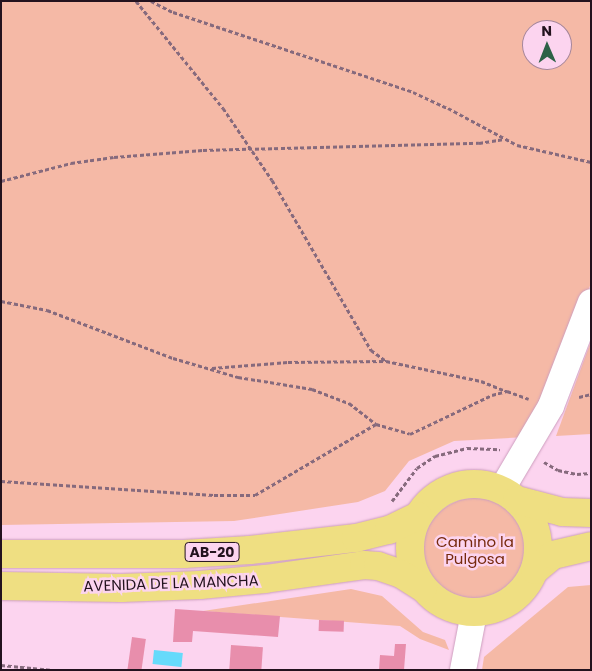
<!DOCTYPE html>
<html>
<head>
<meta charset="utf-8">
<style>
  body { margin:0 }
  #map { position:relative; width:592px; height:671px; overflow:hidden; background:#fcd4ef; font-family:Poppins,sans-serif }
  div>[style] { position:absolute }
  .green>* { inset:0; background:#f5b9a6 }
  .round { border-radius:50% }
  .water>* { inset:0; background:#66dafb; transform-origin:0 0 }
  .building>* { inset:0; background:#e88eac; transform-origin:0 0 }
  .path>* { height:3px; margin-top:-1.5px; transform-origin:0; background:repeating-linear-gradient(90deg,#866a7d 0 4px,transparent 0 6.5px) }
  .roads { filter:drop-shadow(0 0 1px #cd9ebe) drop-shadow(0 0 1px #cd9ebe) }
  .minor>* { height:26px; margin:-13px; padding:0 13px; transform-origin:13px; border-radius:13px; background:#fff }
  .major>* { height:28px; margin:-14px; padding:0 14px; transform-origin:14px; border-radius:14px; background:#efdf82 }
  .major>.ring { margin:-14px; padding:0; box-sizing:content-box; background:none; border:28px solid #efdf82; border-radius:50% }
  span { translate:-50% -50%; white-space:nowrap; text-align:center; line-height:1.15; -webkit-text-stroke:5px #fcd4ef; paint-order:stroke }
  .shield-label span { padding:1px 4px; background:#fcd4ef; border:1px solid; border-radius:4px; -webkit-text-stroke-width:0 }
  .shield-label { font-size:14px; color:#23121e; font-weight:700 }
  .park-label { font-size:15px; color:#772a0d }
  .street-label { font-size:15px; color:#23121e }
  .frame { position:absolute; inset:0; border:2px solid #23121e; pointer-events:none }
  .north { position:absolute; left:522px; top:20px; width:50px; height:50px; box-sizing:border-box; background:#fcd4ef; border:1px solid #a5869b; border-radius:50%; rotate:359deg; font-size:14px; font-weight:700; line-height:20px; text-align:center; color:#23121e }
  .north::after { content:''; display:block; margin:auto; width:18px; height:22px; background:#2e6247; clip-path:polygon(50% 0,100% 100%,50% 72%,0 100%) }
</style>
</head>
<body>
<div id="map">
  <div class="green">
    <div style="clip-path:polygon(evenodd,1px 1px,591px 1px,591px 283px,557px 377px,526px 437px,454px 441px,409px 461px,385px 491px,358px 502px,234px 521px,1px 525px,1px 1px,532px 30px,562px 30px,562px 60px,532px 60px,532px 30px)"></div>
    <div style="clip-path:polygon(591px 341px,591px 434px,556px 436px)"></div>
    <div class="round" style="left:423px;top:498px;width:104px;height:104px"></div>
    <div style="clip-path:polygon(591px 585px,591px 670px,482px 670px,484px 657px,568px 587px)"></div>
    <div style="clip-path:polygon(351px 589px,382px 596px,423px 632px,445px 640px,449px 650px,420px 639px,400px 626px,203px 611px)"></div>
  </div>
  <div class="water">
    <div style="left:154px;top:650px;width:29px;height:14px;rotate:6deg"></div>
  </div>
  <div class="building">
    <div style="clip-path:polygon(175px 609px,280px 616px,278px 637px,193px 631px,192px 642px,173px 642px)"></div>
    <div style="left:319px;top:620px;width:25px;height:11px;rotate:2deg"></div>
    <div style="left:132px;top:637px;width:14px;height:33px;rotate:8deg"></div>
    <div style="clip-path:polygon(395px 644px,406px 644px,404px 670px,379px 670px,380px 655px,394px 656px)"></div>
    <div style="left:231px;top:645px;width:32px;height:25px;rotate:4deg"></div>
  </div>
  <div class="path">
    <div style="left:136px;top:1px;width:138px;rotate:50.9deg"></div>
    <div style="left:223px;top:108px;width:87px;rotate:55.8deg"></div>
    <div style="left:272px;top:180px;width:197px;rotate:59.8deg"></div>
    <div style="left:371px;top:350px;width:19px;rotate:36deg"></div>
    <div style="left:151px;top:1px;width:25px;rotate:27deg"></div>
    <div style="left:173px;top:12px;width:253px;rotate:18.4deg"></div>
    <div style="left:413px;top:92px;width:38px;rotate:25deg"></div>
    <div style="left:448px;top:108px;width:78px;rotate:28.2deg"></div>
    <div style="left:517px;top:145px;width:76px;rotate:12.9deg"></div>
    <div style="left:1px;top:181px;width:72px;rotate:-14.4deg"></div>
    <div style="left:71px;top:163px;width:43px;rotate:-7.9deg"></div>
    <div style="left:114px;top:157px;width:89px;rotate:-4.5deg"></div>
    <div style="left:203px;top:150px;width:276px;rotate:-1.5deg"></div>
    <div style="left:479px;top:143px;width:24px;rotate:-9deg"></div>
    <div style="left:1px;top:301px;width:47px;rotate:11.1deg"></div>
    <div style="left:47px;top:310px;width:135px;rotate:20.9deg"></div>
    <div style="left:173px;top:358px;width:68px;rotate:16.3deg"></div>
    <div style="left:238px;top:377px;width:75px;rotate:9.2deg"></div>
    <div style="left:312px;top:389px;width:40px;rotate:21deg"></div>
    <div style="left:349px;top:403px;width:34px;rotate:38deg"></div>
    <div style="left:376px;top:424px;width:35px;rotate:16deg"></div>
    <div style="left:410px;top:434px;width:91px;rotate:-25.4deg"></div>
    <div style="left:492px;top:395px;width:16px;rotate:-15deg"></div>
    <div style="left:507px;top:391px;width:23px;rotate:20deg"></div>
    <div style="left:212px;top:368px;width:76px;rotate:-4.5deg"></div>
    <div style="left:288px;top:362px;width:98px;rotate:-0.6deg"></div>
    <div style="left:386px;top:361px;width:97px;rotate:11.9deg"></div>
    <div style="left:481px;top:381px;width:27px;rotate:22deg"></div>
    <div style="left:579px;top:397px;width:12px;rotate:-14deg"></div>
    <div style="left:544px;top:462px;width:16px;rotate:30deg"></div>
    <div style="left:558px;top:470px;width:19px;rotate:12deg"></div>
    <div style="left:577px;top:474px;width:14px;rotate:-4deg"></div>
    <div style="left:1px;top:481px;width:213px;rotate:3.8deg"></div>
    <div style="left:214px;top:495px;width:41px"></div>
    <div style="left:255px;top:495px;width:140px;rotate:-30.4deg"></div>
    <div style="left:392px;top:501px;width:41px;rotate:-52.9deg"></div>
    <div style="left:417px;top:468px;width:22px;rotate:-34deg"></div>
    <div style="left:435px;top:456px;width:33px;rotate:-14deg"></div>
    <div style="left:467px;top:448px;width:33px;rotate:2deg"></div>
    <div style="left:1px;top:665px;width:52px;rotate:5.5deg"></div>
  </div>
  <div class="roads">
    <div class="minor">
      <div style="left:502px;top:489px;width:96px;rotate:-59.4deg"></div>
      <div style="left:551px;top:406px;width:111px;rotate:-69deg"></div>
      <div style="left:463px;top:670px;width:58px;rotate:-79.1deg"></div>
    </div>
    <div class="major">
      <div class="ring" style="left:410px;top:484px;width:100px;height:100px"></div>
      <div style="left:517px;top:500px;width:47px;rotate:14.9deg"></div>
      <div style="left:562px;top:512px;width:29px;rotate:2deg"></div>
      <div style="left:1px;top:554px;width:183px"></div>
      <div style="left:184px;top:554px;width:66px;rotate:-3.5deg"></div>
      <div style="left:250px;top:550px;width:107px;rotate:-6.5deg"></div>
      <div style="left:356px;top:538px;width:34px;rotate:-14deg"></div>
      <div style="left:389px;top:530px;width:32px;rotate:-26deg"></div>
      <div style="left:535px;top:570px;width:23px;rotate:-40deg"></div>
      <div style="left:553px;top:555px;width:39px;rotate:-13deg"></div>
      <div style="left:1px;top:586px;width:120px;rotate:1deg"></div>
      <div style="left:121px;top:588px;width:79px;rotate:-2.2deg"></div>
      <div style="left:200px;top:585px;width:65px;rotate:-5.3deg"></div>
      <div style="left:265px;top:579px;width:100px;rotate:-8deg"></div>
      <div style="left:364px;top:565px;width:14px;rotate:4deg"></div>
      <div style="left:378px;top:566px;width:24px;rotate:19deg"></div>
      <div style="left:401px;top:574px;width:26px;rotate:32deg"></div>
    </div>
  </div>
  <div class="shield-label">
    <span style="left:212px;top:552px">AB-20</span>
  </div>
  <div class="park-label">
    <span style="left:475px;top:550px">Camino la<br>Pulgosa</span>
  </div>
  <div class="street-label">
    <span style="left:171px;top:583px;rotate:-2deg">AVENIDA DE LA MANCHA</span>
  </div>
  <div class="frame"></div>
  <div class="north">N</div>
</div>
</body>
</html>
